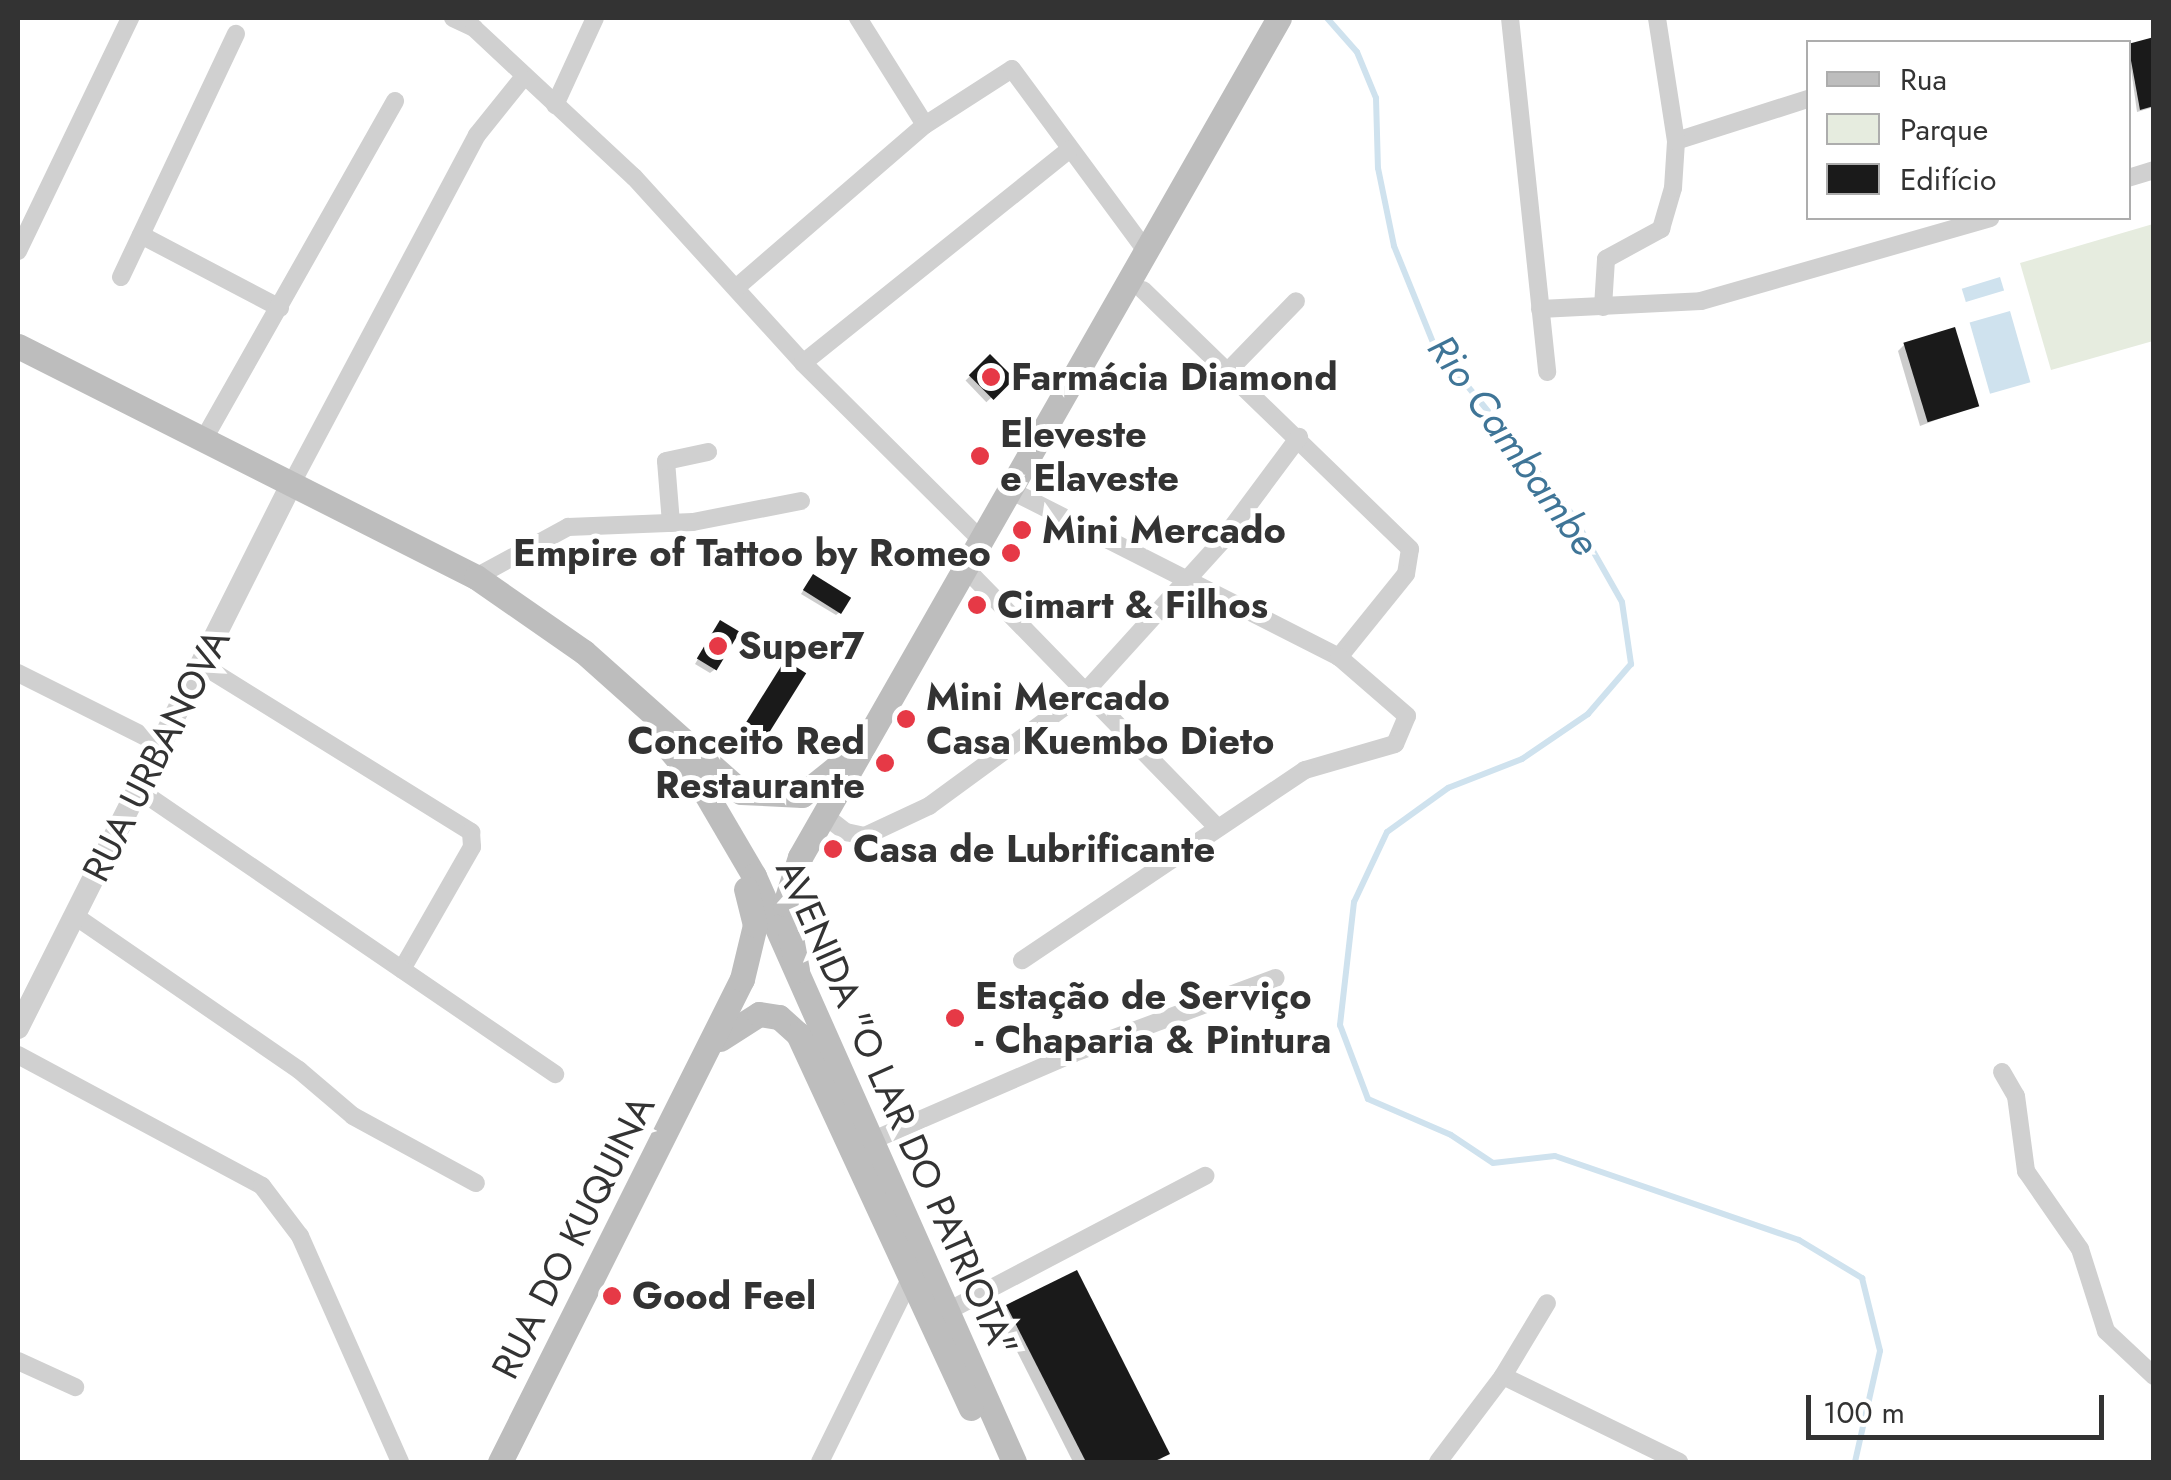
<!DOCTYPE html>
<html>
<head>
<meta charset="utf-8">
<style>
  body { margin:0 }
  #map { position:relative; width:2171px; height:1480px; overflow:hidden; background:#fff; font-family:Jost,sans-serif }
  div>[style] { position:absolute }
  .green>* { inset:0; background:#e6ecdf }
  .water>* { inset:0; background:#cfe2ee; transform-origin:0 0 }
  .shadow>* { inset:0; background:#0003; transform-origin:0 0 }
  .stream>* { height:6px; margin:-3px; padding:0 3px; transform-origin:3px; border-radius:3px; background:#cfe2ee }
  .building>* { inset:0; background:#1a1a1a; transform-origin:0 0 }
  .minor>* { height:18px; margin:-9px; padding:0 9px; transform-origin:9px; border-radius:9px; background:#d0d0d0 }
  .tertiary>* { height:22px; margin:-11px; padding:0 11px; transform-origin:11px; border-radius:11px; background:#d0d0d0 }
  .secondary>* { height:25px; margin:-12.5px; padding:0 12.5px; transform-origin:12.5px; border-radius:12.5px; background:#bdbdbd }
  .dots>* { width:28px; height:28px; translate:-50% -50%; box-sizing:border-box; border:5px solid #fff; border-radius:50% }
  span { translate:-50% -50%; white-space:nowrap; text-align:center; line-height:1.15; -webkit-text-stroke:10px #fff; paint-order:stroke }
  .poi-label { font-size:38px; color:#333; font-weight:700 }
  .left { translate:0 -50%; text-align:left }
  .right { translate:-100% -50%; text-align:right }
  .street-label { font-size:38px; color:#333 }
  .water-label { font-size:40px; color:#3f7597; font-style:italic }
  .frame { position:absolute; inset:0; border:20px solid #333; pointer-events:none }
  .legend { position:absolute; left:1806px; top:40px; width:325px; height:180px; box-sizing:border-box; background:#fff; border:2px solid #adadad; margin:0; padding:12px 18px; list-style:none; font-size:30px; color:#333 }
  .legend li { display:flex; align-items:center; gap:20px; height:50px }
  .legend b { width:50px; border:2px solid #adadad }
  .scale { position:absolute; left:1806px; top:1395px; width:298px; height:45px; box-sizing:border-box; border:5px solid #333; border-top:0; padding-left:12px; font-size:30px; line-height:35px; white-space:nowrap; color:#333; -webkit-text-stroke:8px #fff; paint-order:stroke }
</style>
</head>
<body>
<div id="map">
  <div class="green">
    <div style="clip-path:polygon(2153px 224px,2153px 341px,2051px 370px,2020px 263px)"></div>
  </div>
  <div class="water">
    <div style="left:2000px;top:277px;width:14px;height:40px;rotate:73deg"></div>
    <div style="left:2010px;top:311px;width:74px;height:42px;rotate:74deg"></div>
  </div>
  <div class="shadow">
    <div style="clip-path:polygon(2154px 39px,2154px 107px,2137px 112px,2128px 47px)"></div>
    <div style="clip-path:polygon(1904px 345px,1976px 405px,1920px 426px,1898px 351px)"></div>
    <div style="left:990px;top:357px;width:30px;height:34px;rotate:46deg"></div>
    <div style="clip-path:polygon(809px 581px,840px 612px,836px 615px,801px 594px)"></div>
    <div style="clip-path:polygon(717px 627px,714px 670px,710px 673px,695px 664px)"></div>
    <div style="clip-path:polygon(1008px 1307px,1167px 1453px,1158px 1462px,1073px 1462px,999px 1316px)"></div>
  </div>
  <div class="stream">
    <div style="left:1327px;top:18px;width:45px;rotate:48.6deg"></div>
    <div style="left:1357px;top:52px;width:50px;rotate:67.6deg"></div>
    <div style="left:1376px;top:98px;width:70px;rotate:88.4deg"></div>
    <div style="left:1378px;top:168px;width:80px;rotate:78.4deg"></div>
    <div style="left:1394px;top:246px;width:107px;rotate:68deg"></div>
    <div style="left:1434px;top:345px;width:218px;rotate:50.8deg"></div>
    <div style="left:1572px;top:514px;width:101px;rotate:60.4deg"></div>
    <div style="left:1622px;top:602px;width:63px;rotate:81.7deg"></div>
    <div style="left:1631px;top:664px;width:66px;rotate:130.7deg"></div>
    <div style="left:1588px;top:714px;width:80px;rotate:145.7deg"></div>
    <div style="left:1522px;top:759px;width:79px;rotate:158.6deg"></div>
    <div style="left:1448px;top:788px;width:75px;rotate:144.2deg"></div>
    <div style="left:1387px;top:832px;width:77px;rotate:115.2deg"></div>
    <div style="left:1354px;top:902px;width:124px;rotate:96.5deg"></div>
    <div style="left:1340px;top:1025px;width:79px;rotate:69.3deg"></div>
    <div style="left:1368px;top:1099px;width:90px;rotate:23.4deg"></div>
    <div style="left:1451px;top:1135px;width:50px;rotate:33.7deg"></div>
    <div style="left:1493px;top:1163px;width:62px;rotate:-6.4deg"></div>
    <div style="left:1555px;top:1156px;width:258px;rotate:19deg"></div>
    <div style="left:1799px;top:1240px;width:74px;rotate:31.1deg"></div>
    <div style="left:1862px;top:1278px;width:75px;rotate:76.1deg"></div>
    <div style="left:1880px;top:1351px;width:114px;rotate:102.7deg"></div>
  </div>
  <div class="building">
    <div style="clip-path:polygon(2154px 37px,2154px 106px,2140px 110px,2128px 44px)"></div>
    <div style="left:1955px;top:327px;width:83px;height:54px;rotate:73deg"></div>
    <div style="left:990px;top:354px;width:35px;height:30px;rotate:45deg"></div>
    <div style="left:813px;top:574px;width:45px;height:19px;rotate:32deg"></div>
    <div style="left:720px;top:620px;width:23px;height:45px;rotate:31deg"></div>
    <div style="left:785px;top:660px;width:25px;height:86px;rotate:32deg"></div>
    <div style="clip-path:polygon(1077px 1270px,1170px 1454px,1153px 1462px,1086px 1462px,1006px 1305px)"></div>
  </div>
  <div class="minor">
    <div style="left:453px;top:18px;width:23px;rotate:25deg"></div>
    <div style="left:474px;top:28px;width:219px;rotate:43deg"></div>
    <div style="left:634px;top:177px;width:251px;rotate:47.7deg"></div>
    <div style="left:803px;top:363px;width:251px;rotate:44.8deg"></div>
    <div style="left:858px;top:18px;width:126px;rotate:57.9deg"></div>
    <div style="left:1510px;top:18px;width:356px;rotate:84deg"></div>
    <div style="left:555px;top:105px;width:96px;rotate:-65.3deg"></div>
    <div style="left:1676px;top:141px;width:139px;rotate:-17.7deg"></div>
    <div style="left:2128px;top:178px;width:27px;rotate:-17deg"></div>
    <div style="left:141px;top:235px;width:157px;rotate:27.7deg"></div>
    <div style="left:18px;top:251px;width:259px;rotate:-64.3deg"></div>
    <div style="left:121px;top:277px;width:269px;rotate:-64.7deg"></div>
    <div style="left:737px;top:287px;width:248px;rotate:-40.8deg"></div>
    <div style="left:925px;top:125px;width:103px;rotate:-32.8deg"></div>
    <div style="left:1012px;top:69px;width:226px;rotate:53.6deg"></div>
    <div style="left:1143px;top:290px;width:372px;rotate:44.1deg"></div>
    <div style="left:1410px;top:549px;width:25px;rotate:99deg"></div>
    <div style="left:1406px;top:574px;width:107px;rotate:128.9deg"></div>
    <div style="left:1603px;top:307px;width:48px;rotate:-86.4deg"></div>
    <div style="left:1606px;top:259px;width:63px;rotate:-28.6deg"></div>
    <div style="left:1661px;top:229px;width:43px;rotate:-73.7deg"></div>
    <div style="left:1673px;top:188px;width:47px;rotate:-86.3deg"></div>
    <div style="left:1676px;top:141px;width:124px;rotate:-98.8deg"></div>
    <div style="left:1540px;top:309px;width:161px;rotate:-2.8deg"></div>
    <div style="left:1701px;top:301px;width:301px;rotate:-16deg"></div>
    <div style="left:803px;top:363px;width:341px;rotate:-38.7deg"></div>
    <div style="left:1229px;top:370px;width:96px;rotate:-45.8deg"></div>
    <div style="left:205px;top:437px;width:386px;rotate:-60.5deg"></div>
    <div style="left:293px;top:481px;width:392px;rotate:-62deg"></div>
    <div style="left:477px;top:135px;width:72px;rotate:-51.2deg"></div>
    <div style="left:1010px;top:490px;width:369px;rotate:26.9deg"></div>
    <div style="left:1339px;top:657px;width:90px;rotate:40.9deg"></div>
    <div style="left:1407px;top:716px;width:30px;rotate:113deg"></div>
    <div style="left:1395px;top:744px;width:94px;rotate:163.9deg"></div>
    <div style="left:1305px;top:770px;width:341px;rotate:146.1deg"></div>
    <div style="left:671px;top:523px;width:62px;rotate:-94.6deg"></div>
    <div style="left:666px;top:461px;width:43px;rotate:-12.1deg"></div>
    <div style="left:965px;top:568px;width:360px;rotate:45.8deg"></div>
    <div style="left:476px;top:577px;width:105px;rotate:-28.5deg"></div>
    <div style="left:568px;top:527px;width:125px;rotate:-2.3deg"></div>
    <div style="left:693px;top:522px;width:110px;rotate:-11deg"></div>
    <div style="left:202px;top:665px;width:317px;rotate:31.8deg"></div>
    <div style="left:471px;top:832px;width:15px;rotate:86deg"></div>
    <div style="left:472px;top:847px;width:141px;rotate:119.8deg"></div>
    <div style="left:18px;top:673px;width:161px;rotate:26.6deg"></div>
    <div style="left:139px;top:790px;width:504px;rotate:34.32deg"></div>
    <div style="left:824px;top:815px;width:28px;rotate:38deg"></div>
    <div style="left:846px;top:832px;width:19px;rotate:12deg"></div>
    <div style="left:865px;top:836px;width:71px;rotate:-25.1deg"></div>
    <div style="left:929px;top:806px;width:195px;rotate:-36.2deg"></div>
    <div style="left:1086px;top:691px;width:201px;rotate:-47.8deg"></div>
    <div style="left:1221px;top:542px;width:131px;rotate:-53.4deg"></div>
    <div style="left:75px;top:916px;width:272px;rotate:34.5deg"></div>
    <div style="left:299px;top:1070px;width:71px;rotate:40.4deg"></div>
    <div style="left:353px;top:1116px;width:140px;rotate:28.6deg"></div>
    <div style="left:18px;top:1055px;width:277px;rotate:28.2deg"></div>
    <div style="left:262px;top:1186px;width:63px;rotate:52.8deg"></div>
    <div style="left:300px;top:1236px;width:247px;rotate:66.1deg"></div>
    <div style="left:2002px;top:1072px;width:28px;rotate:60deg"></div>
    <div style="left:2016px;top:1096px;width:76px;rotate:82.4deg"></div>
    <div style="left:2026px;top:1171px;width:95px;rotate:55.3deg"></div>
    <div style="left:2080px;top:1249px;width:86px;rotate:72.4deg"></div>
    <div style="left:2106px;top:1331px;width:66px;rotate:43.2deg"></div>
    <div style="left:871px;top:1141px;width:221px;rotate:-23.4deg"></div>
    <div style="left:1074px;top:1053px;width:215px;rotate:-20.4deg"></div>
    <div style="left:946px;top:1312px;width:293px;rotate:-27.7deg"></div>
    <div style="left:18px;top:1361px;width:63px;rotate:24.5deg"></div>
    <div style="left:1503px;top:1376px;width:196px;rotate:26deg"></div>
    <div style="left:820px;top:1462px;width:204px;rotate:-63.8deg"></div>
    <div style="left:1438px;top:1462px;width:108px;rotate:-52.9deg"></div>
    <div style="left:1503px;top:1376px;width:85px;rotate:-58.9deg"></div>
  </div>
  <div class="tertiary">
    <div style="left:18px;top:1028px;width:612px;rotate:-63.31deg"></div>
  </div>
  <div class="secondary">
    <div style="left:18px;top:346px;width:513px;rotate:26.76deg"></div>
    <div style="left:476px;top:577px;width:131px;rotate:34.8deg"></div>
    <div style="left:584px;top:652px;width:210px;rotate:41.7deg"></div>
    <div style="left:741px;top:792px;width:61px;rotate:2.8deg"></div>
    <div style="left:802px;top:795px;width:51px;rotate:-38.7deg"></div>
    <div style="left:666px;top:745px;width:57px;rotate:49.9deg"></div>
    <div style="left:703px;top:789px;width:101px;rotate:59.6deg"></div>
    <div style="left:754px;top:876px;width:641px;rotate:66.07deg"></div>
    <div style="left:797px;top:970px;width:67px;rotate:-100.3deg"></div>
    <div style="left:785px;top:904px;width:49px;rotate:-72.3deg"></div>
    <div style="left:800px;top:857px;width:966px;rotate:-60.28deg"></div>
    <div style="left:720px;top:1039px;width:46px;rotate:-32.7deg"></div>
    <div style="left:759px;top:1014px;width:20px;rotate:9deg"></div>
    <div style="left:779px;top:1017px;width:25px;rotate:42deg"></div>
    <div style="left:798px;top:1034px;width:412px;rotate:65.2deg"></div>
    <div style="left:500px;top:1462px;width:540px;rotate:-63.39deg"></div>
    <div style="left:742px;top:979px;width:56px;rotate:-76.5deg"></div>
    <div style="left:755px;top:925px;width:37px;rotate:-104deg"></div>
  </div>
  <div class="dots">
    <div style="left:991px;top:377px;background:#e63946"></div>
    <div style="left:980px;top:456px;background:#e63946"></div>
    <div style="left:1022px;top:530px;background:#e63946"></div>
    <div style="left:1011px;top:553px;background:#e63946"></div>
    <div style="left:977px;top:605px;background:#e63946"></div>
    <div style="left:718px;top:646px;background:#e63946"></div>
    <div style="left:906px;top:719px;background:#e63946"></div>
    <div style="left:885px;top:763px;background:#e63946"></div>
    <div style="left:833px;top:849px;background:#e63946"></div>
    <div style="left:955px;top:1018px;background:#e63946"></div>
    <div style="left:612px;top:1296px;background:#e63946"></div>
  </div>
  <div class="poi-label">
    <span class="left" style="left:1011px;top:377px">Farmácia Diamond</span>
    <span class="left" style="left:1000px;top:456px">Eleveste<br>e Elaveste</span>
    <span class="left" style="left:1042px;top:530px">Mini Mercado</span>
    <span class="right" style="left:991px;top:553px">Empire of Tattoo by Romeo</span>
    <span class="left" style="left:997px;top:605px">Cimart &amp; Filhos</span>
    <span class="left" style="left:738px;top:646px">Super7</span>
    <span class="left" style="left:926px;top:719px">Mini Mercado<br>Casa Kuembo Dieto</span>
    <span class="right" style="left:865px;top:763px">Conceito Red<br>Restaurante</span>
    <span class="left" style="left:853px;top:849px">Casa de Lubrificante</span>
    <span class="left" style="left:975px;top:1018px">Estação de Serviço<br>- Chaparia &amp; Pintura</span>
    <span class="left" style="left:632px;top:1296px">Good Feel</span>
  </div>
  <div class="street-label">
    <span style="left:156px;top:755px;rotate:-63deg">RUA URBANOVA</span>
    <span style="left:897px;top:1108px;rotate:66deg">AVENIDA "O LAR DO PATRIOTA"</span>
    <span style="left:573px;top:1237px;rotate:-63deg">RUA DO KUQUINA</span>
  </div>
  <div class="water-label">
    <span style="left:1514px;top:445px;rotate:54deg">Rio Cambambe</span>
  </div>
  <div class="frame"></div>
  <ul class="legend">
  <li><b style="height:12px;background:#bdbdbd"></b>Rua</li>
  <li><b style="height:28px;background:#e6ecdf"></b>Parque</li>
  <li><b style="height:28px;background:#1a1a1a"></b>Edifício</li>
  </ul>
  <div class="scale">100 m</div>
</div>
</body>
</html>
